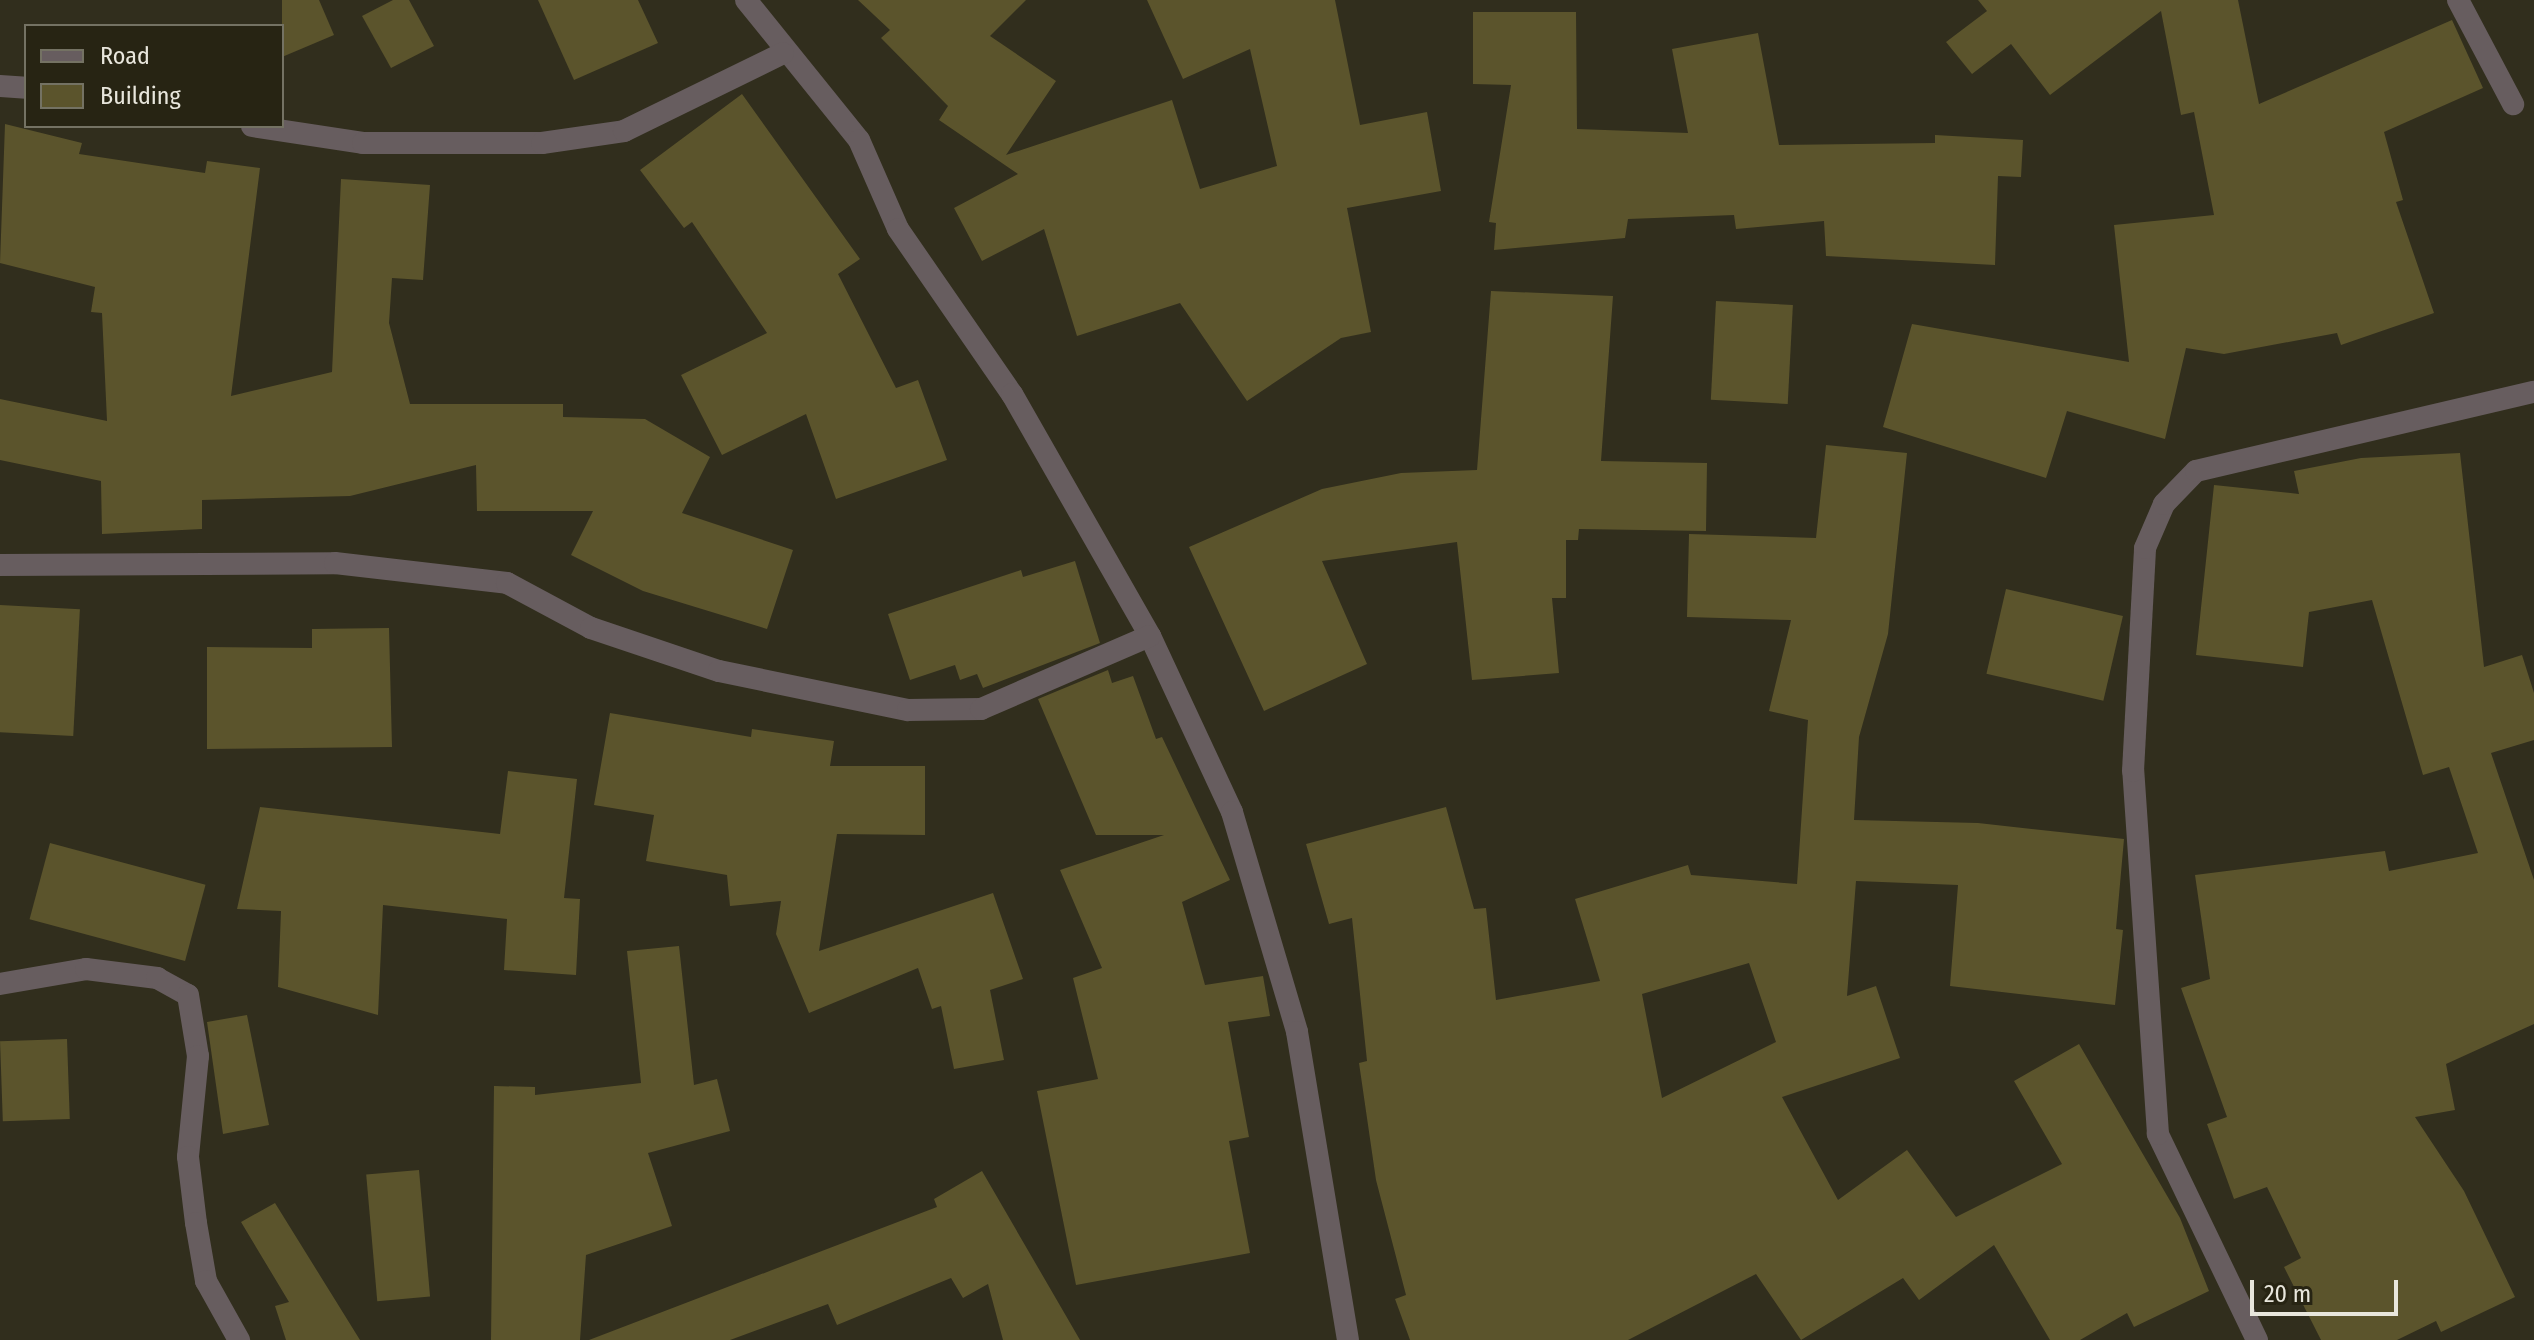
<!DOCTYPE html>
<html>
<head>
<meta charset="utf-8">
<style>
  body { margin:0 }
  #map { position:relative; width:2534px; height:1340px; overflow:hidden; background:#312e1d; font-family:"Fira Sans Condensed",sans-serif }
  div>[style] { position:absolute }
  .building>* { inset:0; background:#5b542c; transform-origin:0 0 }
  .minor>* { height:22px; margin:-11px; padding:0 11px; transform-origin:11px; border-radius:11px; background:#675d5f }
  span { translate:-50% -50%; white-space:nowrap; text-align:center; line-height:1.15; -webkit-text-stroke:7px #272413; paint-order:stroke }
  .legend { position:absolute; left:24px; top:24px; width:260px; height:104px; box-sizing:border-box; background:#272413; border:2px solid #747263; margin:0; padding:10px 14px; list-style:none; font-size:24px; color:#e8e6dc }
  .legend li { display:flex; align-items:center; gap:16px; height:40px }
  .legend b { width:40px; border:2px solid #747263 }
  .scale { position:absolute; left:2250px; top:1280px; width:148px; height:36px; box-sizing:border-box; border:4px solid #e8e6dc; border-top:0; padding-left:10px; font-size:24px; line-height:28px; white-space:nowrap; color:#e8e6dc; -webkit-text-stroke:6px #272413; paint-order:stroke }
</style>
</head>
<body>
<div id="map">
  <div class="building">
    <div style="clip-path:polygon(282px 0,319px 0,334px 35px,282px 57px)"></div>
    <div style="clip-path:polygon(393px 0,409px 0,434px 46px,391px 68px,362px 16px)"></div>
    <div style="clip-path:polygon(538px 0,638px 0,658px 43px,574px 80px)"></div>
    <div style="clip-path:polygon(858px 0,1026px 0,990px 36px,1056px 81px,1006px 155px,1172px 100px,1200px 189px,1277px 166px,1250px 49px,1183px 79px,1147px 0,1335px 0,1360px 125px,1427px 112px,1441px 191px,1347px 208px,1371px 332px,1341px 338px,1247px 401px,1180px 303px,1077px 336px,1044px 229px,982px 261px,954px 208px,1018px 174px,939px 120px,948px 106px,881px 38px,890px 30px)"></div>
    <div style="clip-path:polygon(1978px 0,2238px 0,2259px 104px,2452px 20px,2483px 88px,2384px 132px,2403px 200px,2396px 202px,2434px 313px,2341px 345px,2337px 333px,2224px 354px,2186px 348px,2165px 439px,2067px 411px,2046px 478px,1883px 427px,1912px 324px,2129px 362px,2114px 225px,2214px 215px,2194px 112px,2181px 115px,2161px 11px,2050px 95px,2011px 44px,1972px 74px,1946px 42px,1987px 11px)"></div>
    <div style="clip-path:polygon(1473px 12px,1576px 12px,1577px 129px,1688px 133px,1672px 49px,1758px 33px,1779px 145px,1935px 143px,1935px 135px,2023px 140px,2021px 177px,1998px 176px,1995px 265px,1826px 256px,1824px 221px,1736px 229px,1734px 215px,1628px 219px,1625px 238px,1494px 250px,1496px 223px,1489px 222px,1511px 85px,1473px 84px)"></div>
    <div style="clip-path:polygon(742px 94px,860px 259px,838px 274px,896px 388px,918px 380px,947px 460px,836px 499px,806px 414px,722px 455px,681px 375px,767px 333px,692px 222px,684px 228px,640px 170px)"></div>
    <div style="clip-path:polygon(5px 124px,82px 143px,79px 154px,205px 173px,207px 161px,260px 168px,231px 396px,332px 372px,341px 179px,430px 185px,423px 280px,392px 278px,389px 323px,410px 404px,563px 404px,563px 417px,645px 419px,710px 457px,682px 513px,793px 550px,767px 629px,643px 591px,571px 555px,593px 511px,477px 511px,476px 465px,350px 496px,202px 500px,202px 529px,102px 534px,101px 481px,0 460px,0 399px,107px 421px,102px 313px,91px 312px,95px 287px,0 263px)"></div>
    <div style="clip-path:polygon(1491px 291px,1613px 296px,1601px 461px,1707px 463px,1706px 531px,1579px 529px,1578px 540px,1566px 540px,1566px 598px,1552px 598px,1559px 673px,1472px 680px,1457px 542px,1322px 561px,1367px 664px,1264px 711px,1189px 547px,1322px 489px,1401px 473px,1477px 470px)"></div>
    <div style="left:1716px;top:301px;width:77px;height:99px;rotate:3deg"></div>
    <div style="clip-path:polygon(evenodd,1826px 445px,1907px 453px,1888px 634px,1859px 737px,1854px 820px,1978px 823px,2124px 839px,2116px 929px,2123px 930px,2115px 1005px,1950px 986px,1958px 885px,1856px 881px,1847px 996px,1876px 986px,1900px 1058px,1782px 1097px,1838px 1200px,1907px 1150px,1956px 1217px,2062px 1164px,2014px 1081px,2079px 1044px,2180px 1218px,2209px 1291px,2134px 1327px,2127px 1313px,2080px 1340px,2050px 1340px,1994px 1245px,1919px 1300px,1903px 1278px,1801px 1340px,1756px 1274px,1628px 1340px,1410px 1340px,1395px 1299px,1406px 1295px,1376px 1180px,1359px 1063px,1367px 1061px,1352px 918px,1329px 924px,1306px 844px,1446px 807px,1474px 909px,1486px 908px,1496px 1000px,1600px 981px,1575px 899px,1688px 865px,1691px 875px,1797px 884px,1808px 720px,1769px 711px,1791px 620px,1687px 617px,1689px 534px,1816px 538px,1826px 445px,1749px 963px,1776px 1042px,1662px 1098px,1642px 994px,1749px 963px)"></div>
    <div style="clip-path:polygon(2460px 453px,2484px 667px,2522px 655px,2534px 693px,2534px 740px,2491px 753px,2534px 880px,2534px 1024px,2446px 1064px,2455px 1110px,2415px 1117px,2464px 1191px,2515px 1297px,2441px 1332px,2436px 1321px,2397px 1340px,2321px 1340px,2284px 1267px,2301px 1258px,2267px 1187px,2234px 1199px,2207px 1124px,2227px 1117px,2181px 988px,2210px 979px,2195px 875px,2385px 851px,2389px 871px,2478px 853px,2449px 767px,2423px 775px,2372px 600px,2309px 612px,2303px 667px,2196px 655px,2214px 485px,2299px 494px,2294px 471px,2361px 458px)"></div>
    <div style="clip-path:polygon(1075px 561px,1100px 643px,983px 688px,977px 674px,960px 680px,955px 665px,910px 680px,888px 614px,1021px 570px,1023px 577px)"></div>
    <div style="left:2006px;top:589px;width:120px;height:87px;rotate:13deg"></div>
    <div style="left:0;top:605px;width:80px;height:127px;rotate:3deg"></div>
    <div style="clip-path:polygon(389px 628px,392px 747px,207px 749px,207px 647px,312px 648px,312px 629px)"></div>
    <div style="clip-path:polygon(1108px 670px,1112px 683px,1133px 676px,1156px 739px,1162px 737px,1230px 880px,1182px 902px,1205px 985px,1263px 976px,1270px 1016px,1228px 1022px,1249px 1137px,1229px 1141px,1250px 1253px,1076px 1285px,1037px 1091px,1098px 1079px,1073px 978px,1102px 968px,1060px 870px,1164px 835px,1096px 835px,1038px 699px)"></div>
    <div style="clip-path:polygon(610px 713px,751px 737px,752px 729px,834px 741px,830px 766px,925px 766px,925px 835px,837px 834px,819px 951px,993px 893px,1023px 979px,990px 990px,1004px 1060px,954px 1069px,941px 1006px,932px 1009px,918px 968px,809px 1013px,776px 934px,781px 901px,730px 906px,727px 875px,646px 861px,654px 815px,594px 805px)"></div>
    <div style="clip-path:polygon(508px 771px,577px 779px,564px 898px,580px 899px,576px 975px,504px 970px,507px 919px,383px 905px,378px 1015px,278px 987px,281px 911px,237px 909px,260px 807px,500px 834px)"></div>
    <div style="left:50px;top:843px;width:161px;height:79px;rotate:15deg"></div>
    <div style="clip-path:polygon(679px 946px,694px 1085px,717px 1079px,730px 1131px,648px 1153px,672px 1226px,586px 1255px,580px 1340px,491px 1340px,494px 1086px,535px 1087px,535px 1095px,641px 1083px,627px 951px)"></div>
    <div style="clip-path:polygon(247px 1015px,269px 1125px,223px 1134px,207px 1022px)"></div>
    <div style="left:67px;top:1039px;width:80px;height:67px;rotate:88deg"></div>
    <div style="left:419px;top:1170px;width:127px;height:53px;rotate:85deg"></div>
    <div style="clip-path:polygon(982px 1171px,1080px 1340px,1003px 1340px,988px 1284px,963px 1298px,951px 1278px,837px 1325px,828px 1304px,730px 1340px,589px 1340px,937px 1207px,934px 1199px)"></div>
    <div style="clip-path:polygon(275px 1203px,360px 1340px,286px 1340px,275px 1306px,289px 1302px,241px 1222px)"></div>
  </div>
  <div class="minor">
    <div style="left:746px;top:0;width:180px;rotate:51.1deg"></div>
    <div style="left:859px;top:140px;width:97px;rotate:66.3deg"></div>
    <div style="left:898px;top:229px;width:201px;rotate:55.4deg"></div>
    <div style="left:1012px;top:394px;width:279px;rotate:60.3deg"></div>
    <div style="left:1150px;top:636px;width:194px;rotate:65deg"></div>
    <div style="left:1232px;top:812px;width:229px;rotate:73.5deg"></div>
    <div style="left:1297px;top:1032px;width:312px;rotate:80.6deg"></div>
    <div style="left:2458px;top:0;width:118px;rotate:62.1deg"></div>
    <div style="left:0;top:86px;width:26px;rotate:4deg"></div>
    <div style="left:252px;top:126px;width:112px;rotate:8.7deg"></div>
    <div style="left:363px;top:143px;width:179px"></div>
    <div style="left:542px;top:143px;width:83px;rotate:-8.3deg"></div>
    <div style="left:624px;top:131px;width:177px;rotate:-26.1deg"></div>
    <div style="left:0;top:565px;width:335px;rotate:-0.3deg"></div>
    <div style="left:335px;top:563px;width:173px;rotate:6.6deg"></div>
    <div style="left:507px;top:583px;width:95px;rotate:28.2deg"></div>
    <div style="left:591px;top:628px;width:135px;rotate:18.6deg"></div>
    <div style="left:719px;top:671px;width:193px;rotate:11.7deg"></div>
    <div style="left:908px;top:710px;width:73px;rotate:-0.8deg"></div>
    <div style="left:981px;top:709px;width:184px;rotate:-23.4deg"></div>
    <div style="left:0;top:984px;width:87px;rotate:-9.9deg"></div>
    <div style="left:86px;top:969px;width:72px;rotate:7.2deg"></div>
    <div style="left:157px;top:978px;width:35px;rotate:29deg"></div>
    <div style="left:188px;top:995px;width:62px;rotate:80.7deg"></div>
    <div style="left:198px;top:1056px;width:101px;rotate:95.7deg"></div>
    <div style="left:188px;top:1157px;width:66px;rotate:83.1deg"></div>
    <div style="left:196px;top:1223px;width:59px;rotate:80.2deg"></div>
    <div style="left:206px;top:1281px;width:68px;rotate:60.8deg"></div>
    <div style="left:2257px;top:1340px;width:229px;rotate:-115.7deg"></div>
    <div style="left:2158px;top:1134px;width:364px;rotate:-93.9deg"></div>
    <div style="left:2133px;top:771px;width:223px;rotate:-86.9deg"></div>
    <div style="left:2145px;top:548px;width:48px;rotate:-66.6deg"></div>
    <div style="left:2164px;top:504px;width:46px;rotate:-45.9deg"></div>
    <div style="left:2196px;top:471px;width:347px;rotate:-13.2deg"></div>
  </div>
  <ul class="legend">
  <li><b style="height:10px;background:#675d5f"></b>Road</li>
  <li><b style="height:22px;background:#5b542c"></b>Building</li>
  </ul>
  <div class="scale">20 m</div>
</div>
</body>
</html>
